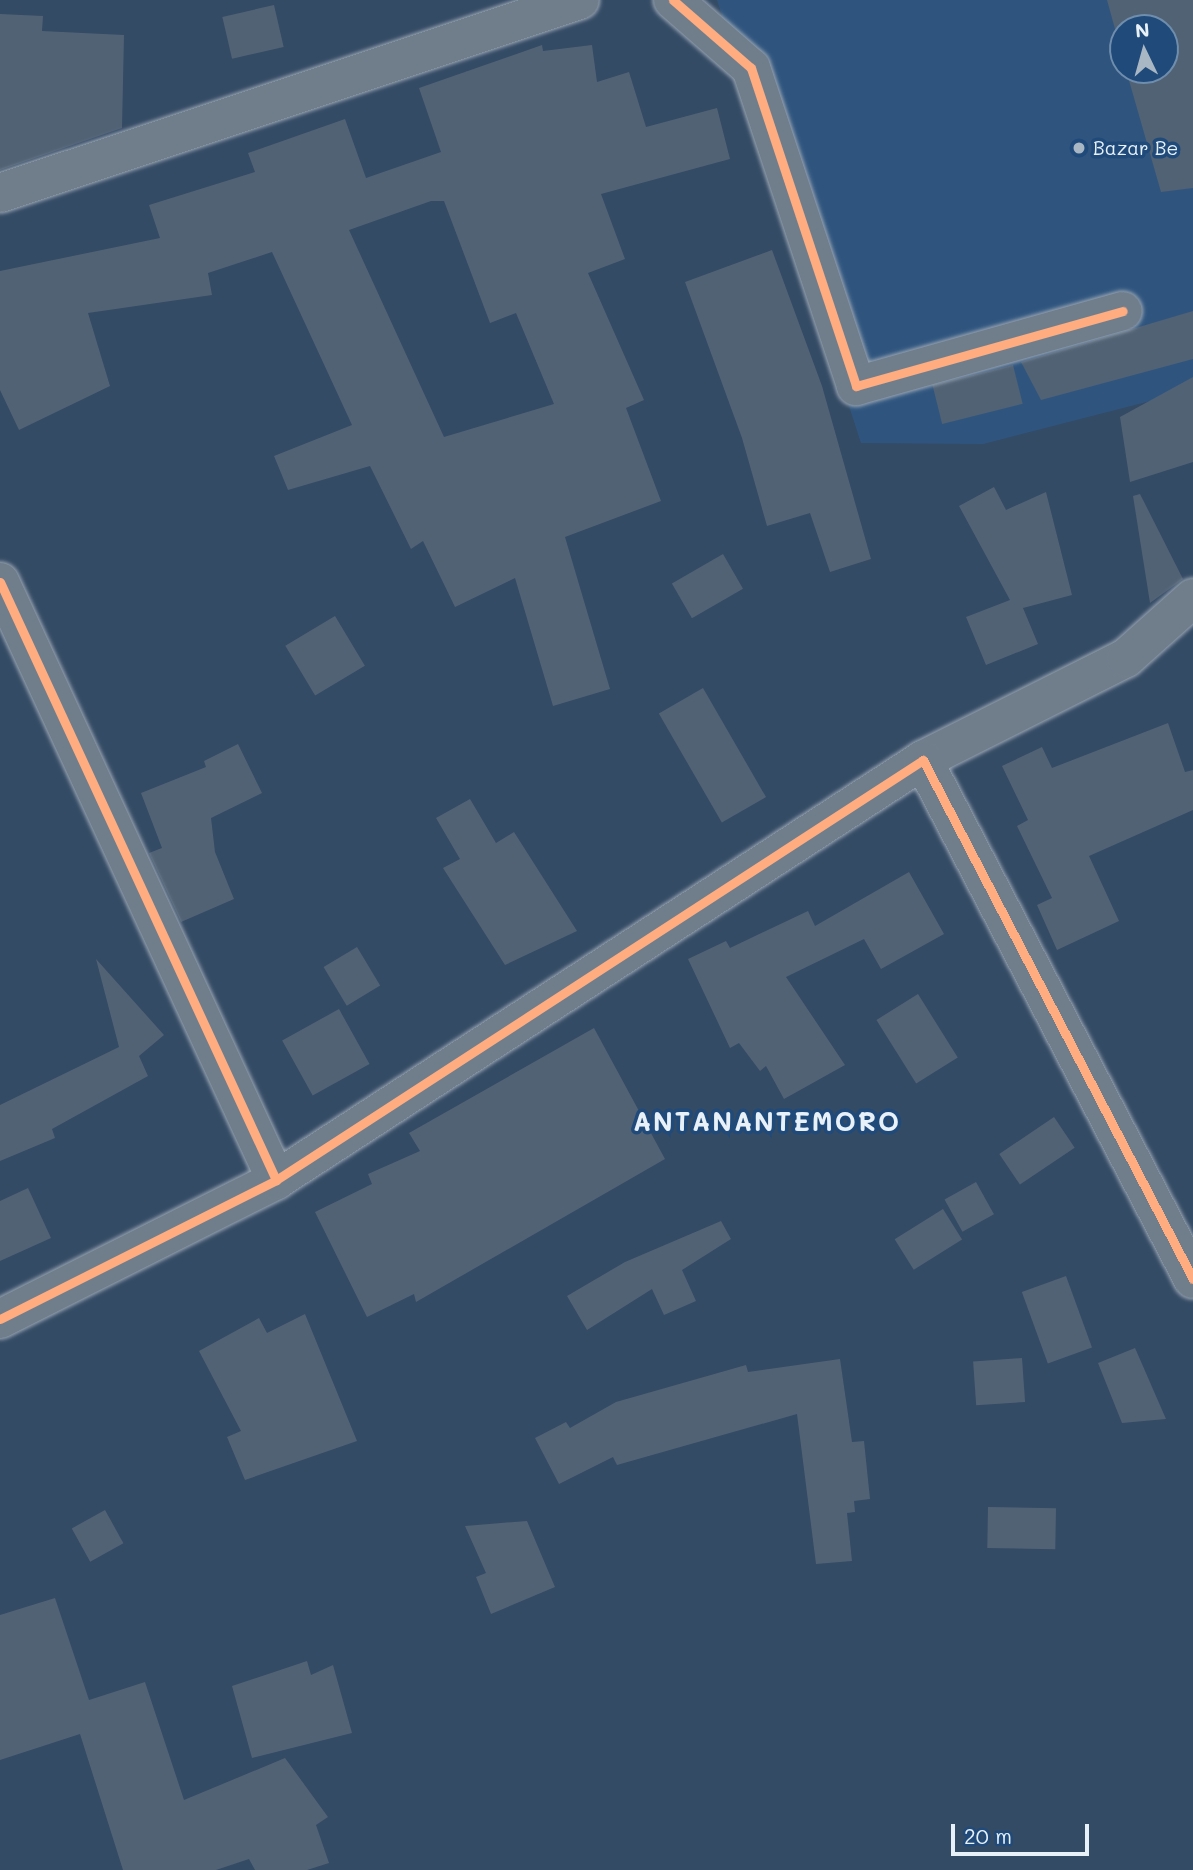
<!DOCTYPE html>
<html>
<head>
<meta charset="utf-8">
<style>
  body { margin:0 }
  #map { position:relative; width:1193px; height:1870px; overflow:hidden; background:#344b65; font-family:Mali,sans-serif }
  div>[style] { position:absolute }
  .built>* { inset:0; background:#2f557f }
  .building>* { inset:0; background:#516275; transform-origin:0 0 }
  .roads { filter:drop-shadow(0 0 2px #9aa6b3) drop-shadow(0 0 2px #9aa6b3) }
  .street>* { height:38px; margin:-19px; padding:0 19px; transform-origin:19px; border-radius:19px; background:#707e8c }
  .cycleway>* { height:9px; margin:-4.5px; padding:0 4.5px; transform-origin:4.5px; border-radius:4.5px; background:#ffac80 }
  .dots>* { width:19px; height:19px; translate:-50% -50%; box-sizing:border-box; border:4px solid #1f4a7a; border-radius:50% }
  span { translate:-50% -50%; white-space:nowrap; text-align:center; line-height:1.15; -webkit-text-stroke:7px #1f4a7a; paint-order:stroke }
  .poi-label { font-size:19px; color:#e8f1f8 }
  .left { translate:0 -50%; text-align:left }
  .district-label { font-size:26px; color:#e8f1f8; font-weight:700; letter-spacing:2px }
  .north { position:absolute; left:1109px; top:14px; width:70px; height:70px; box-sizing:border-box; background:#1f4a7a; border:2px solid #6f8dac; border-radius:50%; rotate:355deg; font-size:19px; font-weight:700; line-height:28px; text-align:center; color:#e8f1f8 }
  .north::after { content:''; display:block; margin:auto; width:24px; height:32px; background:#a9b7c5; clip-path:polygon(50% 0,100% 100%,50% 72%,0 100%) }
  .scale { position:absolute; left:951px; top:1824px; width:138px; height:32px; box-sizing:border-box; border:4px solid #e8f1f8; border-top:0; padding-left:9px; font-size:21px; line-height:24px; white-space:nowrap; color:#e8f1f8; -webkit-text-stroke:5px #1f4a7a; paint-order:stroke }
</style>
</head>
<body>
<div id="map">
  <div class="built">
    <div style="clip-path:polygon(evenodd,717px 0,1193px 0,1193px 390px,983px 444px,861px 443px,717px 0,1123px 28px,1165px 28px,1165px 70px,1123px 70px,1123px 28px)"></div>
  </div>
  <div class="building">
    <div style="clip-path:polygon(1107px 0,1193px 0,1193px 188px,1161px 192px,1126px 70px,1165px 70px,1165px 28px,1123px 28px,1123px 58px)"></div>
    <div style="left:274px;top:5px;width:43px;height:53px;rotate:77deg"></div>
    <div style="clip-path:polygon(0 14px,43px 16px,42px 31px,124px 35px,122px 128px,0 170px)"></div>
    <div style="clip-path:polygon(evenodd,542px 45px,543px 51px,592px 45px,597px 82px,629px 72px,646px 127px,717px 108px,730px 159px,601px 194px,625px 259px,588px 273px,644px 400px,626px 408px,661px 501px,565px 537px,610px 689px,553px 706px,515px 578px,455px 607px,423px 541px,411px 549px,370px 466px,288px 490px,274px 456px,352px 425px,272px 252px,208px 273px,212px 295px,88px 313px,110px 386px,19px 430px,0 390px,0 271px,160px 238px,149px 205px,255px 172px,248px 153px,345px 119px,366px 178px,441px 152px,419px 88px,542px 45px,431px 201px,444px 201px,490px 323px,516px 313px,554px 404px,444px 437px,349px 230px,431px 201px)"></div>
    <div style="clip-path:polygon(772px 250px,822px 386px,871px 559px,830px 572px,810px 513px,767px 526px,742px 438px,685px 282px)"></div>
    <div style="clip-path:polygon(1193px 311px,1193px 359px,1041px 400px,1021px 362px)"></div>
    <div style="left:1013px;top:365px;width:40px;height:83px;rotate:76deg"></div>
    <div style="clip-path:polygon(1193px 377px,1193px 462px,1130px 482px,1120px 417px)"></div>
    <div style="clip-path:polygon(994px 487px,1006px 510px,1046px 492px,1072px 595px,1023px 608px,1038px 644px,986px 665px,966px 617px,1010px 600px,959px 506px)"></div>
    <div style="clip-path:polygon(1140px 494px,1183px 579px,1150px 603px,1133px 496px)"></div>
    <div style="left:723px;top:554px;width:40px;height:59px;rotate:60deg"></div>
    <div style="left:335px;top:616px;width:58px;height:58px;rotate:59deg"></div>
    <div style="left:703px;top:688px;width:126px;height:51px;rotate:60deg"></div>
    <div style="clip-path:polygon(1168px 723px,1185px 772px,1193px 770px,1193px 810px,1089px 856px,1119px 921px,1057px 950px,1037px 905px,1052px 898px,1017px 826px,1028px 820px,1002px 766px,1042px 747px,1052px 768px)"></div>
    <div style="clip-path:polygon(238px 744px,262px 793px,211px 818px,215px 852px,234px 899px,181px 922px,149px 853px,162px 848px,141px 793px,206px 767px,204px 761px)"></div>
    <div style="clip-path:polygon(470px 799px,496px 843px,514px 832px,577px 931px,505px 965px,443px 868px,460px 859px,436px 818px)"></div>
    <div style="clip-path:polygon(909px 872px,944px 934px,881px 969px,864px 939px,786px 977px,845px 1065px,784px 1099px,766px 1066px,760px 1071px,739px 1043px,730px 1048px,688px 959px,726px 941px,730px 948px,808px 911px,815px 926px)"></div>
    <div style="left:357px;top:947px;width:45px;height:39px;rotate:59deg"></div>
    <div style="clip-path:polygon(96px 959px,164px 1035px,139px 1056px,148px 1076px,52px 1129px,55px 1138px,0 1161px,0 1105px,119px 1047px)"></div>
    <div style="left:918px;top:994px;width:75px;height:49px;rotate:58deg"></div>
    <div style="left:339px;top:1009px;width:63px;height:65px;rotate:61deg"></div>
    <div style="clip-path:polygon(594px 1028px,665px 1159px,416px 1302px,414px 1294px,367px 1317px,315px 1212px,372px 1184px,368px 1174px,420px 1151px,409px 1133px)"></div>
    <div style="left:1054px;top:1117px;width:37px;height:66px;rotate:56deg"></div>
    <div style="left:976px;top:1182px;width:37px;height:36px;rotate:61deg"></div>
    <div style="clip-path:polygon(28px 1188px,51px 1238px,0 1261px,0 1201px)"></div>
    <div style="left:943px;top:1209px;width:36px;height:57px;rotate:58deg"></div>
    <div style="clip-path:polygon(721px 1221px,731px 1239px,682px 1270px,696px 1301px,664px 1315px,652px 1289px,587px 1330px,567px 1296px,625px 1262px)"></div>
    <div style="left:1066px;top:1276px;width:76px;height:47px;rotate:70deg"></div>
    <div style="clip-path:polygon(305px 1314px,357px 1441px,245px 1480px,227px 1437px,241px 1431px,199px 1351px,259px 1318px,267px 1333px)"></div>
    <div style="clip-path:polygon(1135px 1348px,1166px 1419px,1122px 1423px,1098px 1363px)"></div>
    <div style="left:1022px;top:1358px;width:44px;height:49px;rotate:86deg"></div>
    <div style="clip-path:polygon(840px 1359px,852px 1442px,864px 1441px,870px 1499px,854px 1501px,855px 1512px,847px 1513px,852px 1561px,816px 1564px,797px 1414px,617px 1465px,613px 1457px,559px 1484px,535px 1438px,566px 1422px,570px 1428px,616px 1402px,746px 1365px,748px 1372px)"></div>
    <div style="left:988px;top:1507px;width:68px;height:41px;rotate:1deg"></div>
    <div style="left:105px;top:1510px;width:38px;height:38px;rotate:61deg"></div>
    <div style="clip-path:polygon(527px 1521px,555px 1587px,491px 1614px,476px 1577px,486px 1573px,465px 1526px)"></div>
    <div style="clip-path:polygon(55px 1598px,89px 1700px,145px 1682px,184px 1800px,285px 1758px,328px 1817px,316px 1825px,329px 1863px,307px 1870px,255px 1870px,249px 1859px,216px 1870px,123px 1870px,80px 1734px,0 1760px,0 1615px)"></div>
    <div style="clip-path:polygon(307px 1661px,311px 1675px,333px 1665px,352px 1733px,252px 1758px,232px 1686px)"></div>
  </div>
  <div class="roads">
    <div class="street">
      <div style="left:673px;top:0;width:103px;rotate:41.1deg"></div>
      <div style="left:751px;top:68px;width:335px;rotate:71.7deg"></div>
      <div style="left:856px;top:386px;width:277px;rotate:-15.7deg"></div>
      <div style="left:0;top:193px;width:611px;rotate:-18.41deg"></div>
      <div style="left:0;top:582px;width:659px;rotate:65.22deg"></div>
      <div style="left:923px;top:760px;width:227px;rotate:-26.7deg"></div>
      <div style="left:1126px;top:658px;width:90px;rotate:-41.8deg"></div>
      <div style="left:0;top:1319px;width:309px;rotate:-26.7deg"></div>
      <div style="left:276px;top:1180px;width:771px;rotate:-32.99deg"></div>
      <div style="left:923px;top:760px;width:585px;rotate:62.52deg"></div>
    </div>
  </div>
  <div class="cycleway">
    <div style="left:673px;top:0;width:103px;rotate:41.1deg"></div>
    <div style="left:751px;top:68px;width:335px;rotate:71.7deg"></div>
    <div style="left:856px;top:386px;width:277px;rotate:-15.7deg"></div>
    <div style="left:0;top:582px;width:659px;rotate:65.22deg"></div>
    <div style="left:0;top:1319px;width:309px;rotate:-26.7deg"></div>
    <div style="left:276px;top:1180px;width:771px;rotate:-32.99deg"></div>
    <div style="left:923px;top:760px;width:585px;rotate:62.52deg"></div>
  </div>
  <div class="dots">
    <div style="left:1079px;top:148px;background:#a9b7c5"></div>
  </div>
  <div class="poi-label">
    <span class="left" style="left:1093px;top:148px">Bazar Be</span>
  </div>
  <div class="district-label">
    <span style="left:767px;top:1122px">ANTANANTEMORO</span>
  </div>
  <div class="north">N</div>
  <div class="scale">20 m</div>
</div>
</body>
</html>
